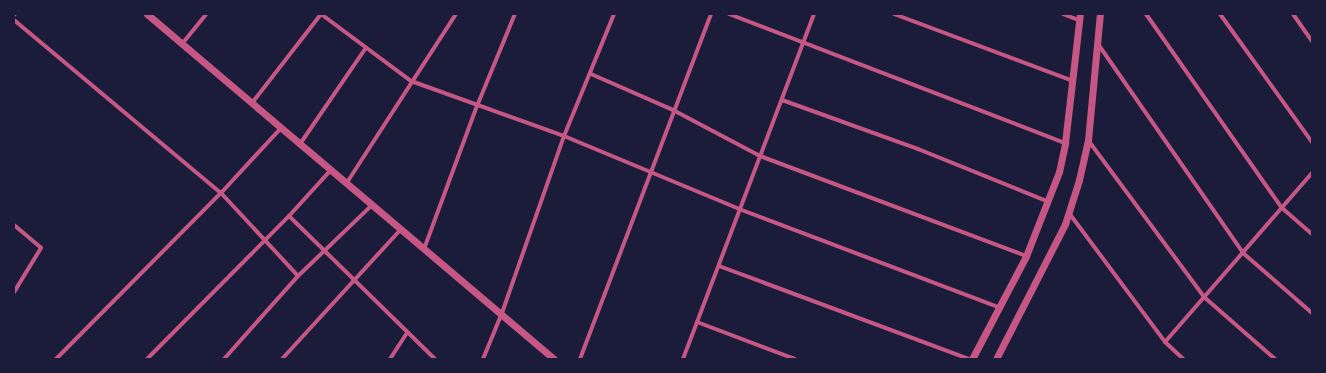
<!DOCTYPE html>
<html>
<head>
<meta charset="utf-8">
<style>
  body { margin:0 }
  #map { position:relative; width:1326px; height:373px; overflow:hidden; background:#1b1b3a; font-family:Karla,sans-serif }
  div>[style] { position:absolute }
  .minor>* { height:4px; margin:-2px; padding:0 2px; transform-origin:2px; border-radius:2px; background:#c65784 }
  .tertiary>* { height:7px; margin:-3.5px; padding:0 3.5px; transform-origin:3.5px; border-radius:3.5px; background:#c65784 }
  span { translate:-50% -50%; white-space:nowrap; text-align:center; line-height:1.15; -webkit-text-stroke:3px #1b1b3a; paint-order:stroke }
  .frame { position:absolute; inset:0; border:15px solid #1b1b3a; pointer-events:none }
</style>
</head>
<body>
<div id="map">
  <div class="minor">
    <div style="left:321px;top:14px;width:112px;rotate:36.7deg"></div>
    <div style="left:411px;top:81px;width:163px;rotate:19.8deg"></div>
    <div style="left:564px;top:136px;width:190px;rotate:22.6deg"></div>
    <div style="left:739px;top:209px;width:278px;rotate:20.7deg"></div>
    <div style="left:729px;top:14px;width:360px;rotate:21deg"></div>
    <div style="left:894px;top:14px;width:191px;rotate:20.5deg"></div>
    <div style="left:1063px;top:14px;width:17px;rotate:21deg"></div>
    <div style="left:1146px;top:14px;width:237px;rotate:55deg"></div>
    <div style="left:1282px;top:208px;width:40px;rotate:41deg"></div>
    <div style="left:1220px;top:14px;width:158px;rotate:54.3deg"></div>
    <div style="left:1293px;top:14px;width:33px;rotate:55deg"></div>
    <div style="left:14px;top:15px;width:1px;rotate:-45deg"></div>
    <div style="left:14px;top:20px;width:270px;rotate:39.9deg"></div>
    <div style="left:221px;top:193px;width:113px;rotate:47.1deg"></div>
    <div style="left:182px;top:44px;width:38px;rotate:-51deg"></div>
    <div style="left:1098px;top:44px;width:254px;rotate:55.2deg"></div>
    <div style="left:1243px;top:253px;width:91px;rotate:41deg"></div>
    <div style="left:591px;top:74px;width:90px;rotate:23.7deg"></div>
    <div style="left:673px;top:110px;width:98px;rotate:27.9deg"></div>
    <div style="left:760px;top:156px;width:284px;rotate:20.6deg"></div>
    <div style="left:782px;top:100px;width:145px;rotate:19.8deg"></div>
    <div style="left:918px;top:149px;width:141px;rotate:22deg"></div>
    <div style="left:252px;top:103px;width:113px;rotate:-52.2deg"></div>
    <div style="left:1088px;top:140px;width:195px;rotate:53.5deg"></div>
    <div style="left:1204px;top:297px;width:94px;rotate:41.1deg"></div>
    <div style="left:300px;top:144px;width:115px;rotate:-55.6deg"></div>
    <div style="left:346px;top:184px;width:202px;rotate:-57.1deg"></div>
    <div style="left:1069px;top:213px;width:161px;rotate:53.3deg"></div>
    <div style="left:1165px;top:342px;width:25px;rotate:43deg"></div>
    <div style="left:289px;top:216px;width:204px;rotate:44.4deg"></div>
    <div style="left:14px;top:225px;width:35px;rotate:40deg"></div>
    <div style="left:41px;top:248px;width:52px;rotate:121.5deg"></div>
    <div style="left:424px;top:249px;width:153px;rotate:-69.7deg"></div>
    <div style="left:477px;top:106px;width:100px;rotate:-67.6deg"></div>
    <div style="left:719px;top:266px;width:267px;rotate:20.4deg"></div>
    <div style="left:697px;top:322px;width:105px;rotate:20.7deg"></div>
    <div style="left:1165px;top:342px;width:224px;rotate:-49deg"></div>
    <div style="left:56px;top:359px;width:234px;rotate:-45.2deg"></div>
    <div style="left:221px;top:193px;width:88px;rotate:-47.3deg"></div>
    <div style="left:147px;top:359px;width:202px;rotate:-45.2deg"></div>
    <div style="left:289px;top:216px;width:61px;rotate:-47.7deg"></div>
    <div style="left:224px;top:359px;width:111px;rotate:-48.3deg"></div>
    <div style="left:298px;top:276px;width:101px;rotate:-43.8deg"></div>
    <div style="left:282px;top:359px;width:175px;rotate:-47.5deg"></div>
    <div style="left:390px;top:359px;width:31px;rotate:-57deg"></div>
    <div style="left:483px;top:359px;width:50px;rotate:-67.6deg"></div>
    <div style="left:502px;top:313px;width:188px;rotate:-70.7deg"></div>
    <div style="left:564px;top:136px;width:132px;rotate:-67.7deg"></div>
    <div style="left:580px;top:359px;width:369px;rotate:-69.2deg"></div>
    <div style="left:683px;top:359px;width:369px;rotate:-69.2deg"></div>
  </div>
  <div class="tertiary">
    <div style="left:147px;top:14px;width:534px;rotate:40.29deg"></div>
    <div style="left:972px;top:359px;width:116px;rotate:-62.3deg"></div>
    <div style="left:1026px;top:256px;width:90px;rotate:-68.6deg"></div>
    <div style="left:1059px;top:172px;width:30px;rotate:-78deg"></div>
    <div style="left:1065px;top:143px;width:130px;rotate:-83.4deg"></div>
    <div style="left:996px;top:359px;width:152px;rotate:-62.9deg"></div>
    <div style="left:1065px;top:224px;width:46px;rotate:-72.3deg"></div>
    <div style="left:1079px;top:180px;width:41px;rotate:-77.3deg"></div>
    <div style="left:1088px;top:140px;width:127px;rotate:-84.6deg"></div>
  </div>
  <div class="frame"></div>
</div>
</body>
</html>
